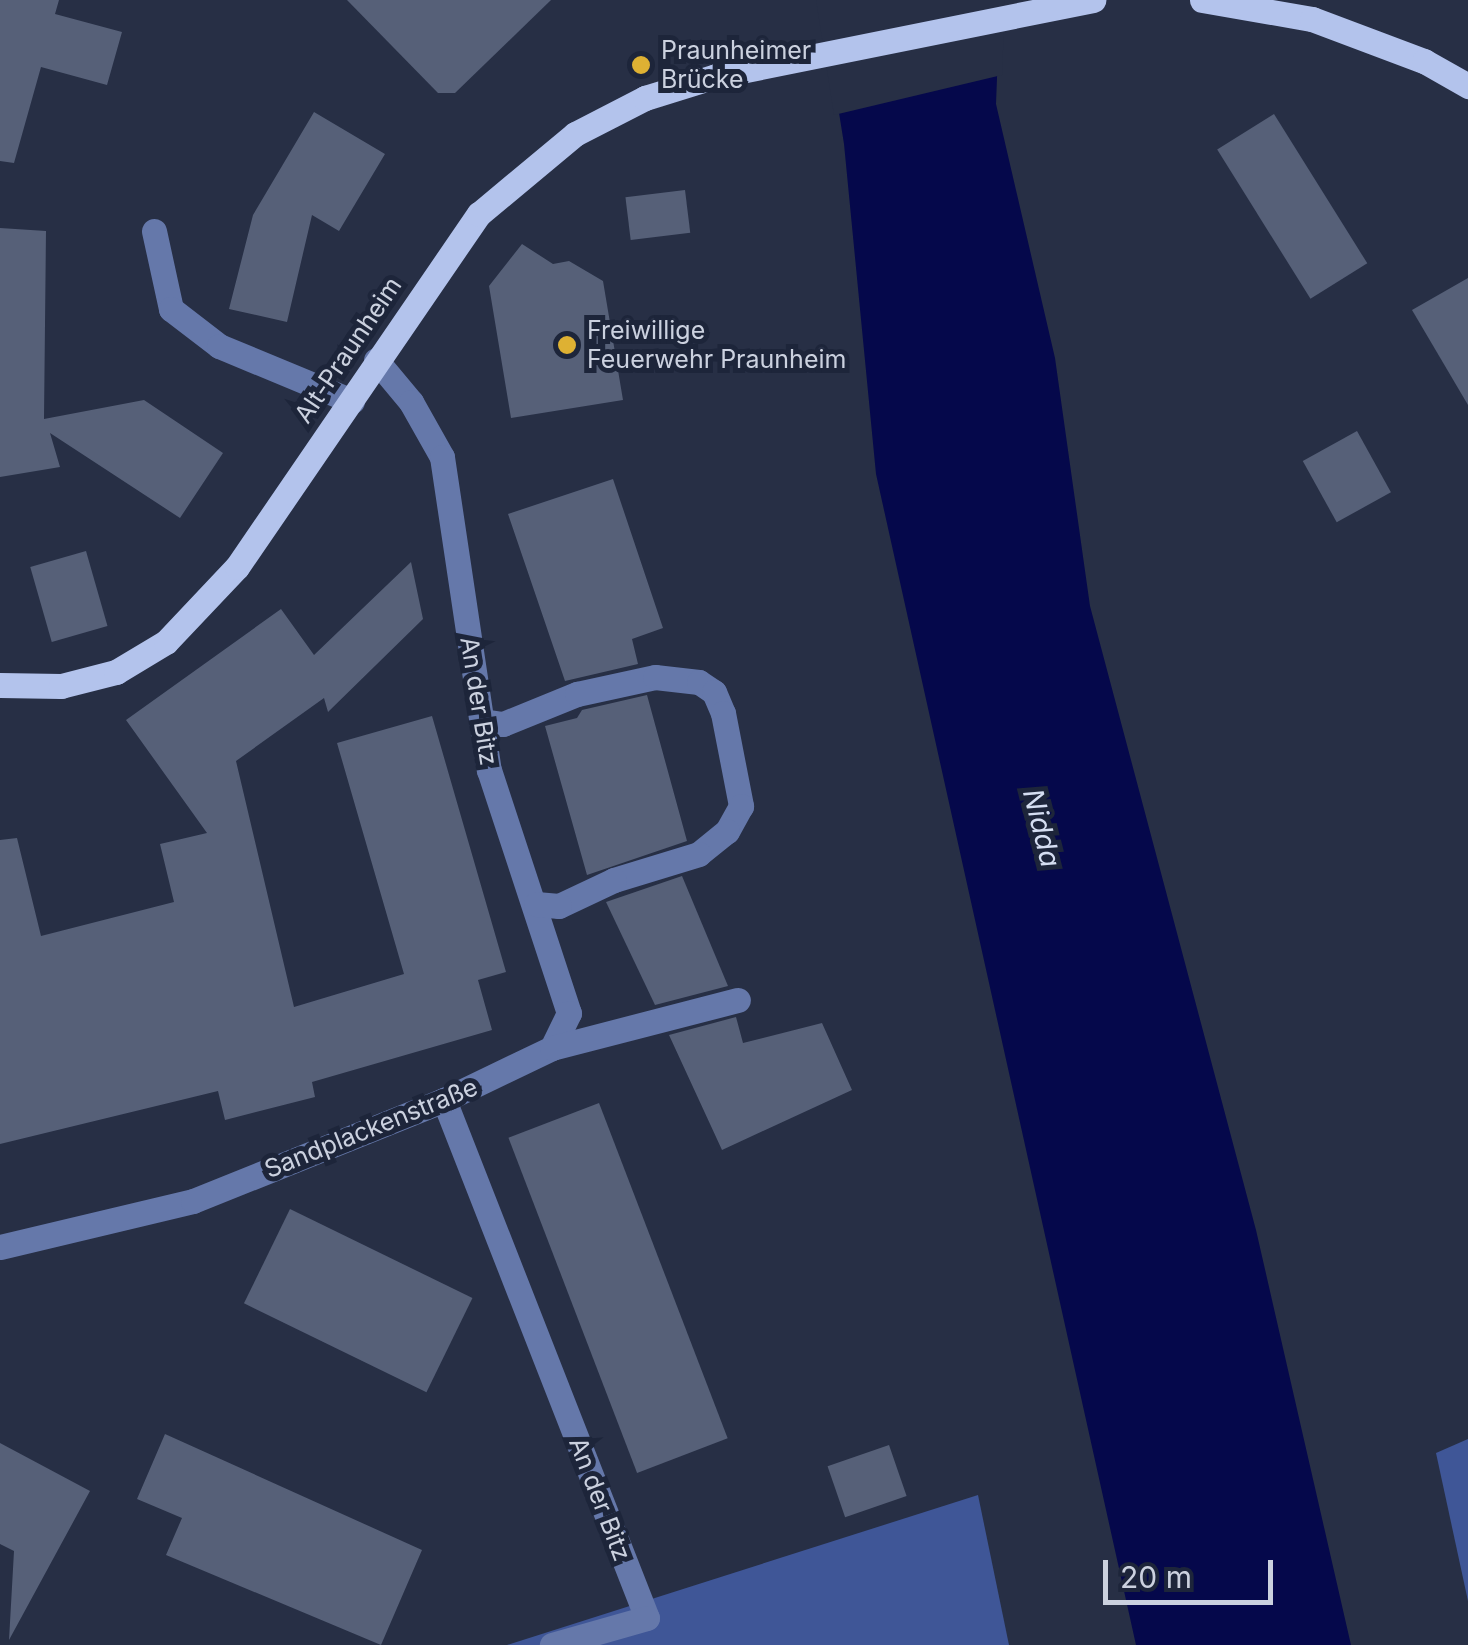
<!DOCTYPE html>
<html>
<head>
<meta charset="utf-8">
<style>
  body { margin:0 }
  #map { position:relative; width:1468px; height:1645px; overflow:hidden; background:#272f45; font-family:Inter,sans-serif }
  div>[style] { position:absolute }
  .green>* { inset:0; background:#3f5697 }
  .water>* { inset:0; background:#05084b }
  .pier>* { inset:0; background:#272f45 }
  .building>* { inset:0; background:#566078; transform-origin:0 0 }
  .minor>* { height:25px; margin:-12.5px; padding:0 12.5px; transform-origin:12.5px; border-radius:12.5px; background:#6578aa }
  .major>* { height:25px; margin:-12.5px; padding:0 12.5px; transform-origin:12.5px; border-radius:12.5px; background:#b3c3ec }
  .dots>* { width:28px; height:28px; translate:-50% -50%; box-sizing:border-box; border:5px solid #1d253a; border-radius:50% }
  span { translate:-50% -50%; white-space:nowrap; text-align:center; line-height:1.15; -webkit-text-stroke:10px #1d253a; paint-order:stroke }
  .poi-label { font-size:25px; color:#cbd1df }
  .left { translate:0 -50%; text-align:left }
  .street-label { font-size:25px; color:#cbd1df }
  .water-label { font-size:28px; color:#d5def2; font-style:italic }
  .scale { position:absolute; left:1103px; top:1560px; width:170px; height:45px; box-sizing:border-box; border:5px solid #cbd1df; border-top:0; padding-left:12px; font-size:30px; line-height:35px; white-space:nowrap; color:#cbd1df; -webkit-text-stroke:8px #1d253a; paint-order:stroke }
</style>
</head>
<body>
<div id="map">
  <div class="green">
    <div style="clip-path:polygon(1468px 1439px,1468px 1601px,1436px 1453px)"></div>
    <div style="clip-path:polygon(978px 1495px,1009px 1645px,507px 1645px)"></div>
  </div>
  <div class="water">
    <div style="clip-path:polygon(821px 0,1000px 0,996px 104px,1055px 358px,1090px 606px,1256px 1230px,1351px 1645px,1136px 1645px,876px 474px,844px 144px)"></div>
  </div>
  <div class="pier">
    <div style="clip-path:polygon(816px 0,1005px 0,1002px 75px,834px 115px)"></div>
  </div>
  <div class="building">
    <div style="clip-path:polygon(0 0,59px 0,55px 14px,122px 32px,107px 85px,41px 67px,14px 163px,0 161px)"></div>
    <div style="clip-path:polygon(347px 0,551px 0,455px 93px,438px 93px)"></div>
    <div style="clip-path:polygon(314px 112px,385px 154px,339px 231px,312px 215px,287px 322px,229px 309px,253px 215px)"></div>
    <div style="left:1274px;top:114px;width:176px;height:67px;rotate:58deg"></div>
    <div style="left:685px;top:190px;width:43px;height:60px;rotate:83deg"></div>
    <div style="clip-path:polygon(0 228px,46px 231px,44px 419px,144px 400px,223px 453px,180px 518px,50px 433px,60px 467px,0 477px)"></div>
    <div style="clip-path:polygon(522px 244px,553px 264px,569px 261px,603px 281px,623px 400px,511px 418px,489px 286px)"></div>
    <div style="clip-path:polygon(1468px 278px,1468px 405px,1412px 310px)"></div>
    <div style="left:1357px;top:431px;width:70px;height:62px;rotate:61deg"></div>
    <div style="clip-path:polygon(613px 479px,663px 628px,632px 639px,638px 664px,565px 681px,508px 514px)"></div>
    <div style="left:86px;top:551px;width:78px;height:58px;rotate:74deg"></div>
    <div style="clip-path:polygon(411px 562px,423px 619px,328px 712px,324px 698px,236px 761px,294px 1007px,404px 974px,337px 743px,432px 716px,506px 972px,478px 980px,492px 1030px,312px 1082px,315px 1097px,225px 1120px,218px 1091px,0 1144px,0 840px,17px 838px,41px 936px,174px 902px,160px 844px,207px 833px,126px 720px,281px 609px,314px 655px)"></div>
    <div style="clip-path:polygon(647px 695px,687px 841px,587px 875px,545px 726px,577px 718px,582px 710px)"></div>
    <div style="clip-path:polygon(682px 876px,728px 986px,655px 1005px,606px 902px)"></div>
    <div style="clip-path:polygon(736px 1017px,743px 1043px,822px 1023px,852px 1090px,722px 1150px,669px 1035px)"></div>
    <div style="left:599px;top:1103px;width:359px;height:97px;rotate:69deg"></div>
    <div style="left:290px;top:1209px;width:203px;height:105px;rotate:26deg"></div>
    <div style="clip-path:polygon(165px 1434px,422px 1550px,381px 1645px,166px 1555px,182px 1518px,137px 1499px)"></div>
    <div style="clip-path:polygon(0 1443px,90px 1491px,9px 1640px,14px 1551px,0 1544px)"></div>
    <div style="left:889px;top:1445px;width:54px;height:65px;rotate:71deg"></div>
  </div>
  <div class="minor">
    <div style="left:154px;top:231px;width:80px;rotate:77.7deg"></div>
    <div style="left:171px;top:309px;width:61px;rotate:37.6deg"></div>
    <div style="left:219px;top:346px;width:144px;rotate:22.5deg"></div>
    <div style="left:376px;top:360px;width:55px;rotate:50.2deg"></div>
    <div style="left:411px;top:402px;width:63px;rotate:60.6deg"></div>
    <div style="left:442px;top:457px;width:317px;rotate:81.5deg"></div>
    <div style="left:489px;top:770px;width:256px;rotate:71.8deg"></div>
    <div style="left:569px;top:1013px;width:39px;rotate:116deg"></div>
    <div style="left:481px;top:721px;width:22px;rotate:8deg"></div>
    <div style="left:503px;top:724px;width:80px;rotate:-22.1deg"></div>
    <div style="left:577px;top:694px;width:80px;rotate:-12.3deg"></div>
    <div style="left:655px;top:677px;width:44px;rotate:6.5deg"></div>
    <div style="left:699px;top:682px;width:18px;rotate:34deg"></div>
    <div style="left:714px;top:692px;width:23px;rotate:67deg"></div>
    <div style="left:723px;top:713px;width:95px;rotate:79deg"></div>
    <div style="left:741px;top:806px;width:29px;rotate:119deg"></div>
    <div style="left:727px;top:831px;width:36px;rotate:141deg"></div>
    <div style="left:699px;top:854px;width:89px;rotate:163deg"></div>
    <div style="left:614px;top:880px;width:61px;rotate:154.7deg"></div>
    <div style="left:559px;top:906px;width:23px;rotate:-175deg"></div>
    <div style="left:444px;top:1100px;width:556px;rotate:68.6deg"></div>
    <div style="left:647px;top:1618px;width:99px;rotate:164.1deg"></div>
    <div style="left:0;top:1247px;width:198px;rotate:-13.4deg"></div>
    <div style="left:193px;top:1201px;width:271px;rotate:-21.9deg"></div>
    <div style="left:444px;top:1100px;width:120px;rotate:-25.7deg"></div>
    <div style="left:552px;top:1048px;width:192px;rotate:-14.5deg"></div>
  </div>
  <div class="major">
    <div style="left:1202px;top:0;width:112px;rotate:9.8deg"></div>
    <div style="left:1312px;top:19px;width:120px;rotate:20.6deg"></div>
    <div style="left:1424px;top:61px;width:51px;rotate:29.6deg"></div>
    <div style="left:0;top:685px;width:61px;rotate:0.9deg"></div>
    <div style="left:61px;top:686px;width:57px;rotate:-14.3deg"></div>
    <div style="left:116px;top:672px;width:58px;rotate:-31deg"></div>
    <div style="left:166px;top:642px;width:103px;rotate:-46.6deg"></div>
    <div style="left:237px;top:567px;width:428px;rotate:-55.6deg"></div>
    <div style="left:479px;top:214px;width:125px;rotate:-39.8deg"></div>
    <div style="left:575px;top:134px;width:79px;rotate:-27.2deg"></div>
    <div style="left:645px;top:98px;width:74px;rotate:-17.2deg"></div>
    <div style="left:716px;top:76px;width:385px;rotate:-11.4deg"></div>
  </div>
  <div class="dots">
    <div style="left:641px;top:65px;background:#deb133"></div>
    <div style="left:567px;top:345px;background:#deb133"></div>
  </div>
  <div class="poi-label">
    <span class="left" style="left:661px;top:65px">Praunheimer<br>Brücke</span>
    <span class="left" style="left:587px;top:345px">Freiwillige<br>Feuerwehr Praunheim</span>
  </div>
  <div class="street-label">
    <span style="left:348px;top:350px;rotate:-56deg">Alt-Praunheim</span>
    <span style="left:479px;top:701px;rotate:81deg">An der Bitz</span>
    <span style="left:371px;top:1128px;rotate:-22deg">Sandplackenstraße</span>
    <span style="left:600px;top:1499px;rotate:69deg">An der Bitz</span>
  </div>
  <div class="water-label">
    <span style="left:1042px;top:828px;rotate:76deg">Nidda</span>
  </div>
  <div class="scale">20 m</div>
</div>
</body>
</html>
